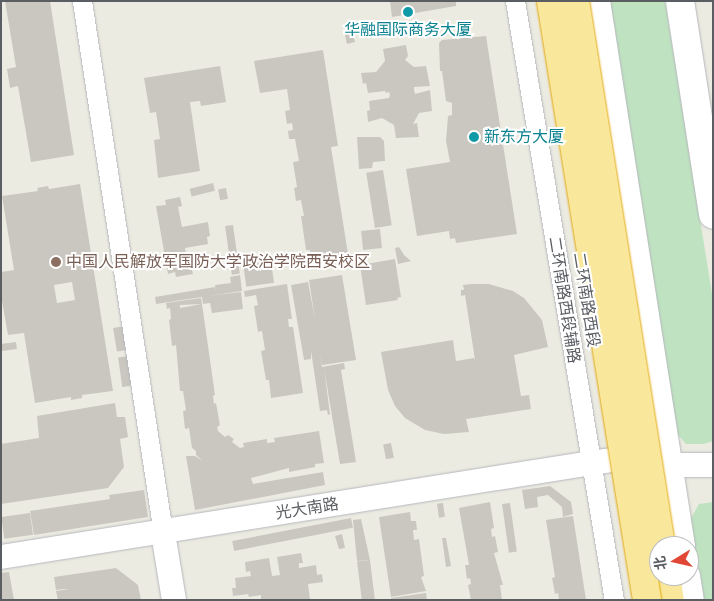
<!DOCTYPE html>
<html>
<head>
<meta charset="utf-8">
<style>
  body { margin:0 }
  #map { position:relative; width:714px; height:601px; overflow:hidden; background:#ecebe2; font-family:"DM Sans","Noto Sans SC",sans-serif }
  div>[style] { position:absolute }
  .green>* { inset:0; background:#bfe3c1 }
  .building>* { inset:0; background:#cac7c1; transform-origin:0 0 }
  .roads { filter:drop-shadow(0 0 1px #b5b7bc) drop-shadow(0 0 1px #b5b7bc) }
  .minor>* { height:19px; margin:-9.5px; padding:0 9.5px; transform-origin:9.5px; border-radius:9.5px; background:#fff }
  .tertiary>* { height:24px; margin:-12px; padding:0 12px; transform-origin:12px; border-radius:12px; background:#fff }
  .secondary>* { height:28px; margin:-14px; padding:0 14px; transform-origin:14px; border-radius:14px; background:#fff }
  .trunk>* { height:28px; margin:-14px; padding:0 14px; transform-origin:14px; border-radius:14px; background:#f9e89c }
  .bridges { filter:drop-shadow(0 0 1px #e3a80c) drop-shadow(0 0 1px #e3a80c) }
  .trunk-bridge>* { height:28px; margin:-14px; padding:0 14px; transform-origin:14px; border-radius:14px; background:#f9e89c }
  .dots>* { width:14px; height:14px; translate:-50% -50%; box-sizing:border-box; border:2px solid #fff; border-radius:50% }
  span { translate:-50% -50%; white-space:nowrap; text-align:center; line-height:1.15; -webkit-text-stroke:4px #fff; paint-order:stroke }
  .culture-label { font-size:16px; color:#0d838f }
  .left { translate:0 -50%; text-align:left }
  .education-label { font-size:16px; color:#785e54 }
  .street-label { font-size:16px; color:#5a5d62 }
  .frame { position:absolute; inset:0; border:2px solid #5a5d62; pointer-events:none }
  .north { position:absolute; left:649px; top:536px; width:50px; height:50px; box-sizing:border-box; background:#fff; border:1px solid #bdbec0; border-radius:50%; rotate:261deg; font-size:14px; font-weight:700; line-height:20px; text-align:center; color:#5a5d62 }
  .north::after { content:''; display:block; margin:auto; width:18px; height:22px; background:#e04835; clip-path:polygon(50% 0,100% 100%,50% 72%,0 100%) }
</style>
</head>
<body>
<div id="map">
  <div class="green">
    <div style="clip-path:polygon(603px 1px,665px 1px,713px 300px,713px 441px,704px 444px,686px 444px,675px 431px)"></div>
    <div style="clip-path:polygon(713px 502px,713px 600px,697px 600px,689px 551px,690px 520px,699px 504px)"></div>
  </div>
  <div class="building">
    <div style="clip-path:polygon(5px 1px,50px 1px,74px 155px,31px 162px,18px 86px,10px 88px,7px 69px,16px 67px)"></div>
    <div style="clip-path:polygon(390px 1px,456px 1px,456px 6px,392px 17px)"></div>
    <div style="clip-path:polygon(351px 26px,355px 42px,347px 44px,344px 31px,349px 29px,349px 27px)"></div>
    <div style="clip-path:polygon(486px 36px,517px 234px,456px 243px,455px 238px,450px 239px,449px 231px,417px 236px,406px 169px,450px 162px,446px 141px,448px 116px,452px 115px,452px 103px,446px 101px,442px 71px,440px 71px,439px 43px,442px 40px)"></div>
    <div style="clip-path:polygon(406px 45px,408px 56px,405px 60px,414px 67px,426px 66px,430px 86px,414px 87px,414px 90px,415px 94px,430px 90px,432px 111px,419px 113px,413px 124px,417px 123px,419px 137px,396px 138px,394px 125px,382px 118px,368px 122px,367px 111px,370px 110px,369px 101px,389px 98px,390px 95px,389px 92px,386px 93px,385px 91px,368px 93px,366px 83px,363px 84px,361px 73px,376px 72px,385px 61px,383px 49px)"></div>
    <div style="clip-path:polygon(323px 50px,338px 146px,331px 147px,348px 254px,311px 260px,310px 250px,306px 250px,301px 216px,304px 216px,301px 200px,296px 201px,294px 188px,297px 187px,293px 162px,299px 161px,295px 139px,289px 139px,288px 131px,293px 130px,292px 123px,287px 124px,285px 111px,290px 110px,287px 89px,260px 93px,254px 61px)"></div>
    <div style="clip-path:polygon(220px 66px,226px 102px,201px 106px,200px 101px,190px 102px,200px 171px,158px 178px,154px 140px,160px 139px,156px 112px,150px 113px,144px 78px)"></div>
    <div style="clip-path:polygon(357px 137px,380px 137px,384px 141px,385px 161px,373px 162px,372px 168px,359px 169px)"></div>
    <div style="left:383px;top:170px;width:56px;height:17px;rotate:81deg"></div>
    <div style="left:213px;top:183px;width:8px;height:24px;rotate:76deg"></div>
    <div style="clip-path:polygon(evenodd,80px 184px,113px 391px,82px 395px,82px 398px,71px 400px,71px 397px,35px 403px,24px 333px,8px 335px,1px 295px,1px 272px,14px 270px,2px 196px,38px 191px,37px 188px,48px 186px,49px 189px,80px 184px,72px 282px,75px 300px,57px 303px,54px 285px,72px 282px)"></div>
    <div style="left:226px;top:188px;width:11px;height:8px;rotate:80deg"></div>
    <div style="clip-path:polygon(180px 197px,182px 206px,178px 207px,182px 227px,208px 222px,210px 236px,207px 237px,208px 244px,185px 248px,188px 266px,191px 266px,193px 274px,176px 277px,175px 272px,168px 274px,156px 206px,166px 205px,165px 200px)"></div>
    <div style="left:233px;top:225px;width:49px;height:8px;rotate:82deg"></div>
    <div style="left:380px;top:229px;width:19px;height:19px;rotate:84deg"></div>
    <div style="clip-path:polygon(399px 247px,404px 255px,411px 261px,398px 264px,395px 248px)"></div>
    <div style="clip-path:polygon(395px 259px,401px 297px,397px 298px,398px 300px,366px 305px,360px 265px)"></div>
    <div style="left:271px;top:261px;width:22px;height:28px;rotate:82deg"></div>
    <div style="clip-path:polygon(240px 275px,242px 291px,208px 296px,241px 292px,243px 309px,212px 313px,210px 303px,203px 304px,202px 297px,156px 304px,155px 297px,215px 287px,216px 293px,215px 285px,231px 283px,230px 277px)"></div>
    <div style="clip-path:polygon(342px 275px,356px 360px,322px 365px,320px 354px,322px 367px,344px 363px,345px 369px,341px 370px,356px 462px,340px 464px,324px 368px,330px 414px,328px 415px,327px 410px,320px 411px,311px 351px,311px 359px,304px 360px,291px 285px,308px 282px,315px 319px,309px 280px)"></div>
    <div style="clip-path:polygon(287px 284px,292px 319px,288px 319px,289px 327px,293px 327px,303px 393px,271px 398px,269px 380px,266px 380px,261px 351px,265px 350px,262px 331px,258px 332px,254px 306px,258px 305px,256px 295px,245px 297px,244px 291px)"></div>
    <div style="clip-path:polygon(472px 284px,489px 284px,513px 291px,524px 298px,542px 320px,548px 347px,514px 355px,521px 396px,529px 395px,531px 409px,466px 419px,469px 432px,444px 434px,425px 430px,405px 418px,395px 406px,388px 390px,381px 352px,453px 340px,456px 361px,474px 358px,475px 360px,465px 295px,461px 296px,461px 290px,464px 290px,463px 285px)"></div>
    <div style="clip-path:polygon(201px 298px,202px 304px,180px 305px,180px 308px,202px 304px,215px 395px,213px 396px,214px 404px,216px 403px,220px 425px,217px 427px,218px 431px,225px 437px,228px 435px,234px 439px,232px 442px,240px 448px,244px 447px,243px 443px,267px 439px,267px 443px,275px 442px,274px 438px,319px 431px,324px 463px,315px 464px,315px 467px,289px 472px,289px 468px,251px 478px,253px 484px,323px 472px,325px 485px,195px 510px,186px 456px,195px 456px,203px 461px,196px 455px,196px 451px,192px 448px,189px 428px,185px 429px,183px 411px,186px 410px,183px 391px,180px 391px,176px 345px,172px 346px,169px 320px,171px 319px,170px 308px,167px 309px,166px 303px)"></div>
    <div style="left:125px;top:326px;width:24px;height:12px;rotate:81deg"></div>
    <div style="left:16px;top:342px;width:7px;height:15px;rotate:82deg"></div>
    <div style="left:128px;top:356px;width:30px;height:10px;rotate:82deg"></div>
    <div style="clip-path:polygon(115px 403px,117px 417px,125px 417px,128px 437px,120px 439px,124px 467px,108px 488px,1px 504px,1px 444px,39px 438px,37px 416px)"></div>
    <div style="left:391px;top:443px;width:15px;height:8px;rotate:79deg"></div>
    <div style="clip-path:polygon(550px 486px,571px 502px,573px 514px,563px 517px,562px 507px,548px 495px,537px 497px,538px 507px,525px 509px,522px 490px)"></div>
    <div style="clip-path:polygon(144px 490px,148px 517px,34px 535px,30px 511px,110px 499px,109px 495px)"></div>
    <div style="clip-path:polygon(490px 502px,494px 528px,491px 529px,492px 537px,495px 536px,498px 552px,494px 553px,503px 585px,500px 585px,502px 600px,471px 600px,468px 585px,471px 584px,470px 578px,467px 579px,465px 565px,469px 565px,459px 508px)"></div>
    <div style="left:443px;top:503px;width:14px;height:6px;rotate:82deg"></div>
    <div style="left:510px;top:503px;width:49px;height:8px;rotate:82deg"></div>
    <div style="clip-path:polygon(410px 512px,411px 521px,416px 521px,417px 530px,413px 530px,414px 540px,419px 539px,424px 576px,421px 577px,426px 591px,391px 597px,379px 517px)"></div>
    <div style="left:30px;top:513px;width:22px;height:29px;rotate:82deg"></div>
    <div style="clip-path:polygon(573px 516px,586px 600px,559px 600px,558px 593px,555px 594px,552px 578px,555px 577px,546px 520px)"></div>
    <div style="left:351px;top:518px;width:10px;height:121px;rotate:79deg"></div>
    <div style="clip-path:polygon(361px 519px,370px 560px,357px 561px,353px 520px)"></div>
    <div style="clip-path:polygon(342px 534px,345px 548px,339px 549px,335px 536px)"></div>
    <div style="clip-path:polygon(442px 538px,446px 538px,451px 566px,446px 567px)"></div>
    <div style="clip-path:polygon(301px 553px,303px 563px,299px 563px,299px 568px,316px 565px,317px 575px,322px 574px,323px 582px,308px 584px,310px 600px,261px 600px,261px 595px,249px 597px,248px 594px,233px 596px,232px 588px,236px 588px,235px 578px,251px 576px,250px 571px,246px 572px,245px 562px,269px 558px,272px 576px,280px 575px,277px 557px)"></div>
    <div style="left:370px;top:560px;width:40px;height:13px;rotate:83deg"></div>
    <div style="clip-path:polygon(116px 568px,138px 585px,141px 600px,58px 600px,56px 591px,69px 589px,64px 589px,63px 583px,64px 589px,56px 590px,54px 577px)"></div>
    <div style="clip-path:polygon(9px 572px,14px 600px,1px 600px,1px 573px)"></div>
    <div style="clip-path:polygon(426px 593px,427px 600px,391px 600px,391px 598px)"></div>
  </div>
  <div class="roads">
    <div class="minor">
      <div style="left:82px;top:1px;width:538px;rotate:81.34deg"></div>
      <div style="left:515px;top:1px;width:607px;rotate:80.62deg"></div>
    </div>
    <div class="tertiary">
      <div style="left:163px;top:533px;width:68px;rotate:80.7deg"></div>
      <div style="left:1px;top:557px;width:597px;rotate:-9.05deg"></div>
      <div style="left:591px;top:463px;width:22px;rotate:-8deg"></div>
      <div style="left:613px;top:460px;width:55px;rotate:5.2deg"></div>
      <div style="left:668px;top:465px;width:45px"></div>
    </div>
    <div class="secondary">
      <div style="left:596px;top:1px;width:552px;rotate:81.14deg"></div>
      <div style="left:680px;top:1px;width:216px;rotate:81.2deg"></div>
      <div style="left:686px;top:576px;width:24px;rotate:81deg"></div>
    </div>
    <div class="trunk">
      <div style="left:666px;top:576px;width:24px;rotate:81deg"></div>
    </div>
  </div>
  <div class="bridges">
    <div class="trunk-bridge">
      <div style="left:551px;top:1px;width:607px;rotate:80.89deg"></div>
      <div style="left:575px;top:1px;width:552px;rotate:81.03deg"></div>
    </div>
  </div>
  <div class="dots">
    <div style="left:408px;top:12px;background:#0f9aa8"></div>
    <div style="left:474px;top:137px;background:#0f9aa8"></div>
    <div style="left:56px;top:262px;background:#8d6e63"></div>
  </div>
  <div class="culture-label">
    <span style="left:408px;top:30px">华融国际商务大厦</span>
    <span class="left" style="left:484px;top:137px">新东方大厦</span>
  </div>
  <div class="education-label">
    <span class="left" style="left:66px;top:262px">中国人民解放军国防大学政治学院西安校区</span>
  </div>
  <div class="street-label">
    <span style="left:564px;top:300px;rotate:81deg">二环南路西段辅路</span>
    <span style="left:586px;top:300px;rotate:81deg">二环南路西段</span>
    <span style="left:307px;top:509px;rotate:-9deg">光大南路</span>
  </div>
  <div class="frame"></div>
  <div class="north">北</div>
</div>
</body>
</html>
